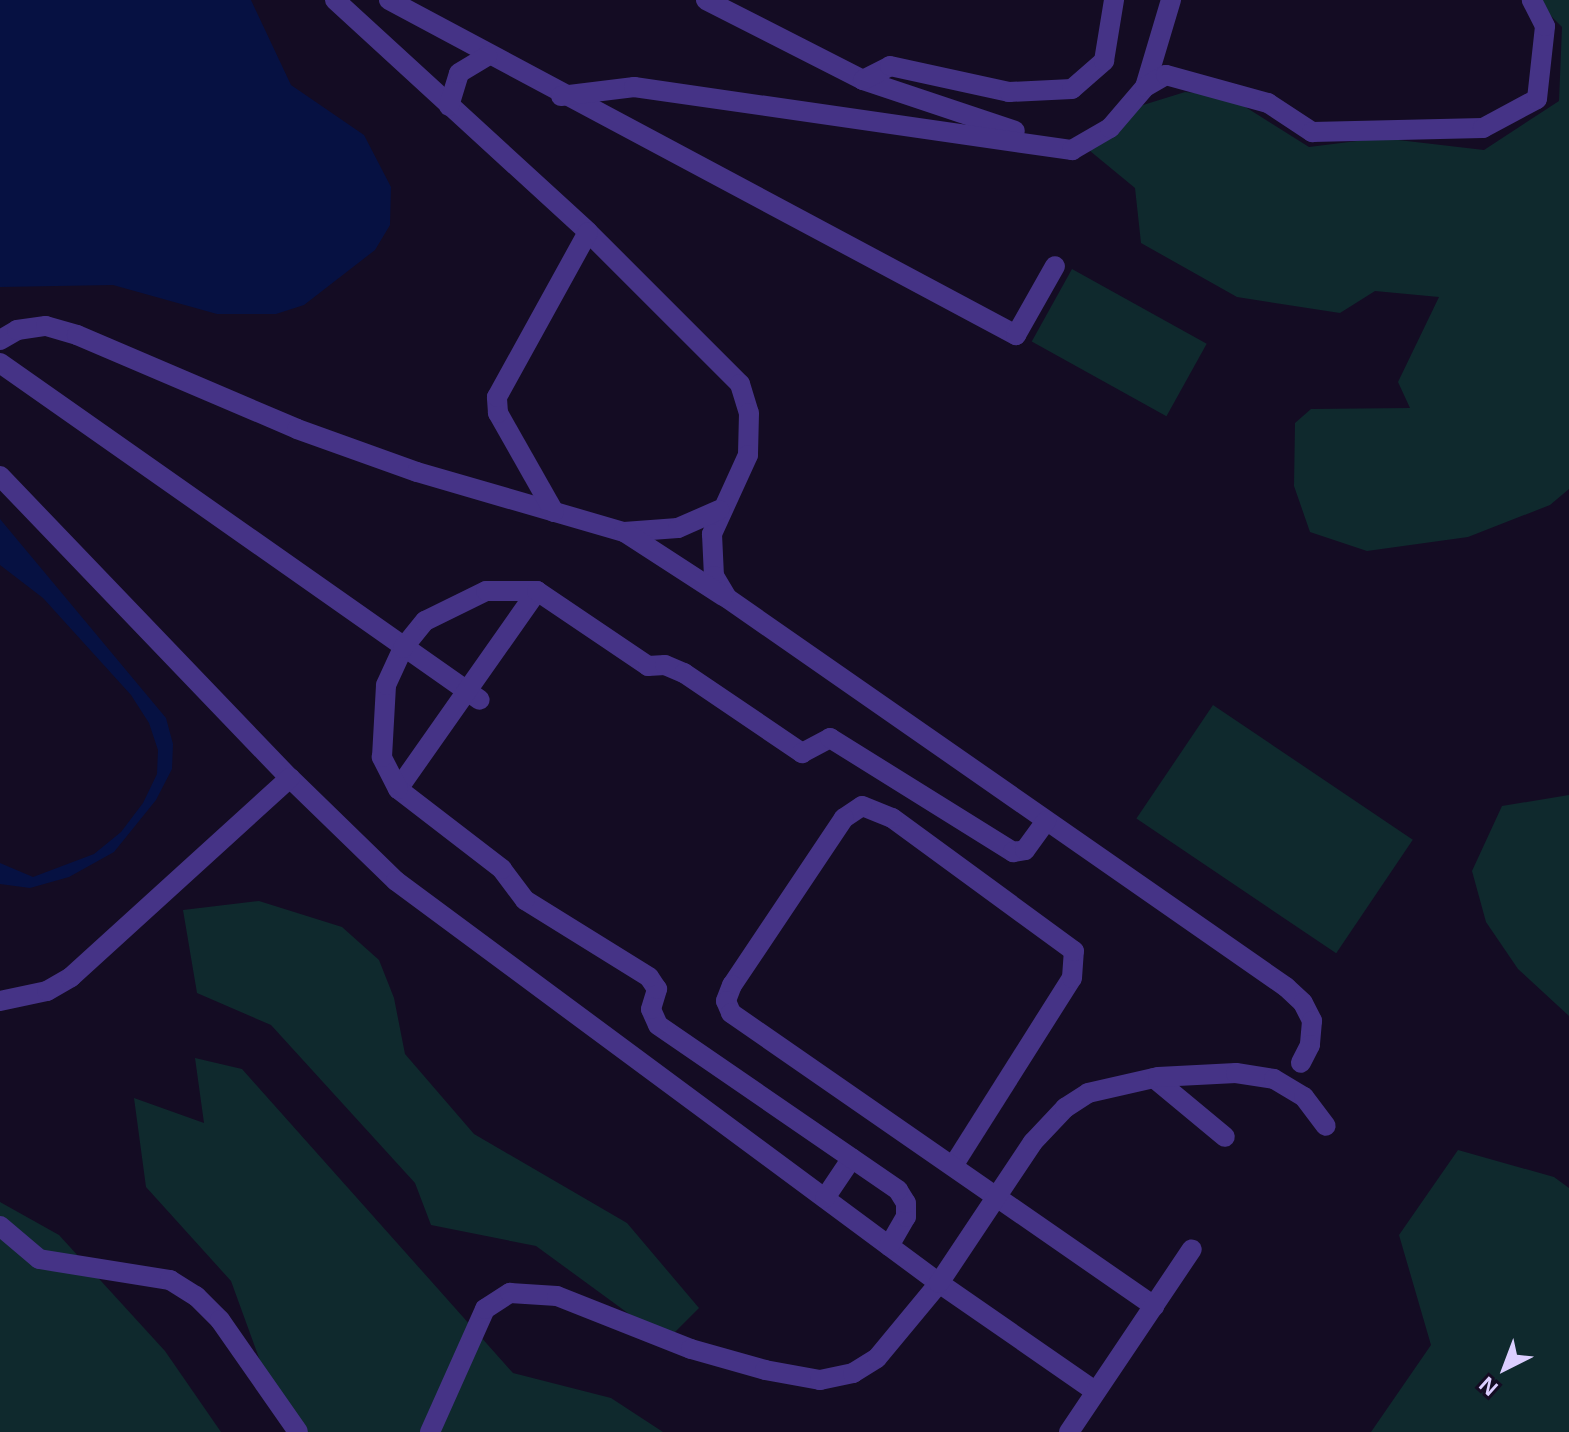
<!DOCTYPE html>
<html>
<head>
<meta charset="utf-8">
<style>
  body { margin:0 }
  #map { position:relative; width:1569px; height:1432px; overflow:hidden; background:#140c23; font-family:Arial,sans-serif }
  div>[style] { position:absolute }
  .green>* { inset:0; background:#0f292d; transform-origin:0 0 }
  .water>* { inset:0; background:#061142 }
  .minor>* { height:20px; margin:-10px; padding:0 10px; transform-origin:10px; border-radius:10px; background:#453386 }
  span { translate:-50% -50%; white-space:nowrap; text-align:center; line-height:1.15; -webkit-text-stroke:7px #140c23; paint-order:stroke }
  .north { position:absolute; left:1465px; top:1328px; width:80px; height:80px; -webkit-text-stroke:6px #140c23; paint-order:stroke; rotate:222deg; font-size:22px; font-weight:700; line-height:32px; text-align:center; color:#dcceff }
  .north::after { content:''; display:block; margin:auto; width:28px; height:36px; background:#dcceff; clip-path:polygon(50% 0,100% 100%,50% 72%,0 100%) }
</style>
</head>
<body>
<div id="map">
  <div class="green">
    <div style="clip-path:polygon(1535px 0,1569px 0,1569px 489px,1550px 505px,1468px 537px,1367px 551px,1310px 532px,1294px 486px,1295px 423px,1311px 409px,1410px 408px,1398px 382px,1439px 297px,1375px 291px,1340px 313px,1237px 297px,1141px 243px,1135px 188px,1084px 146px,1127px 110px,1185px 92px,1228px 96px,1309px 147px,1381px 138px,1484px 150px,1559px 101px,1562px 27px)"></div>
    <div style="left:1072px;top:269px;width:154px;height:83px;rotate:29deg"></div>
    <div style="left:1213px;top:705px;width:241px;height:137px;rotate:34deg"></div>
    <div style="clip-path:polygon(1569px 795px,1569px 1016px,1518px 969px,1486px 922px,1472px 871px,1502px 806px)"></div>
    <div style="clip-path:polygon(259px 901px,342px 927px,379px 960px,394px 998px,405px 1054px,474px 1134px,627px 1223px,699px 1308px,666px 1341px,536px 1246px,431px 1225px,415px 1183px,271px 1025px,197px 993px,183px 910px)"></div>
    <div style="clip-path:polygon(195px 1058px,242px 1069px,513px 1373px,611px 1398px,663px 1432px,286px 1432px,231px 1281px,146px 1187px,134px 1098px,204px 1123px)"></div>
    <div style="clip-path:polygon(1458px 1150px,1554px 1177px,1569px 1188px,1569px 1432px,1371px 1432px,1431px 1345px,1399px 1235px)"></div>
    <div style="clip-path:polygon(0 1202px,59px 1235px,165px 1351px,221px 1432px,0 1432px)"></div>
  </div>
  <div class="water">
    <div style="clip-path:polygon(0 0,251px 0,291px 85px,364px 135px,391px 187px,390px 225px,375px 250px,304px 305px,276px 314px,217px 314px,113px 285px,0 287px)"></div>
    <div style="clip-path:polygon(0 519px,166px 718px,173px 744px,172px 769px,156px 800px,114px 852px,69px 877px,30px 888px,0 884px,0 863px,33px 877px,94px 854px,121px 832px,143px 803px,157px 774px,158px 750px,149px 723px,131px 695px,43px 598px,0 565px)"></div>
  </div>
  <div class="minor">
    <div style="left:335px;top:0;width:343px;rotate:42.5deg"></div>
    <div style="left:588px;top:232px;width:215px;rotate:45deg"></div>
    <div style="left:740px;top:384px;width:30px;rotate:73deg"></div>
    <div style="left:749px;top:413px;width:42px;rotate:91.4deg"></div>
    <div style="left:748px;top:455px;width:87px;rotate:114.5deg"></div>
    <div style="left:712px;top:534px;width:42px;rotate:87.3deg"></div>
    <div style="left:714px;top:576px;width:26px;rotate:59deg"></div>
    <div style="left:727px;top:598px;width:681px;rotate:34.83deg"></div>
    <div style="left:1286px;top:987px;width:23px;rotate:43deg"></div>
    <div style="left:1303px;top:1003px;width:20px;rotate:63deg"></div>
    <div style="left:1312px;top:1021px;width:24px;rotate:95deg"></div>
    <div style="left:1310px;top:1045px;width:20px;rotate:117deg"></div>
    <div style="left:389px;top:0;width:711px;rotate:28.12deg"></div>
    <div style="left:1016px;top:335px;width:79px;rotate:-60.5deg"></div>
    <div style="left:706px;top:0;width:176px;rotate:27deg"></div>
    <div style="left:863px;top:80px;width:160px;rotate:18.5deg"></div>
    <div style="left:863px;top:80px;width:30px;rotate:-27deg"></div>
    <div style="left:890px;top:66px;width:122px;rotate:12.3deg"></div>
    <div style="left:1009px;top:92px;width:63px;rotate:-2.7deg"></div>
    <div style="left:1072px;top:89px;width:43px;rotate:-41.2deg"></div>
    <div style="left:1104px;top:61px;width:62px;rotate:-80.7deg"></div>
    <div style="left:1145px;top:87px;width:91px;rotate:-73.4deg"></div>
    <div style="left:561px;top:96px;width:74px;rotate:-7deg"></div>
    <div style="left:634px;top:87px;width:443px;rotate:8.2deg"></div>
    <div style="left:1072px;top:150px;width:44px;rotate:-30.1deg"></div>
    <div style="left:1110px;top:128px;width:54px;rotate:-49.5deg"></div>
    <div style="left:1145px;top:87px;width:24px;rotate:-30deg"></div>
    <div style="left:1166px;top:75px;width:106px;rotate:15.4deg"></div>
    <div style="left:1268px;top:103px;width:53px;rotate:33.4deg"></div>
    <div style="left:1312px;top:132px;width:171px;rotate:-1.3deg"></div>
    <div style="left:1483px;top:128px;width:61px;rotate:-28.2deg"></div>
    <div style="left:1537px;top:99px;width:73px;rotate:-83.7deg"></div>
    <div style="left:1545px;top:26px;width:29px;rotate:-117deg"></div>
    <div style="left:449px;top:106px;width:34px;rotate:-73deg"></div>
    <div style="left:459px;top:73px;width:33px;rotate:-31deg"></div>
    <div style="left:0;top:340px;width:20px;rotate:-30deg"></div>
    <div style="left:17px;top:330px;width:29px;rotate:-8deg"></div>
    <div style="left:46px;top:326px;width:32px;rotate:16deg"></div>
    <div style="left:77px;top:335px;width:239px;rotate:23.1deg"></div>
    <div style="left:297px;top:429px;width:127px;rotate:19.7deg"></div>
    <div style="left:417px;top:472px;width:216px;rotate:16.2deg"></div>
    <div style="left:624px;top:532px;width:54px;rotate:-4.2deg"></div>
    <div style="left:678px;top:528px;width:45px;rotate:-23.7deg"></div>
    <div style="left:0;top:363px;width:586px;rotate:35.07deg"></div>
    <div style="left:0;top:476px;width:419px;rotate:46.2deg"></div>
    <div style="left:290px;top:778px;width:148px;rotate:44.2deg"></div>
    <div style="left:396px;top:881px;width:676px;rotate:36.51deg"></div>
    <div style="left:939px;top:1283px;width:190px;rotate:34.7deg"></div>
    <div style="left:554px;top:512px;width:114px;rotate:-119.5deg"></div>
    <div style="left:498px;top:413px;width:16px;rotate:-94deg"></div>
    <div style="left:497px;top:397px;width:188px;rotate:-61.1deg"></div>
    <div style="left:626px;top:533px;width:116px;rotate:33deg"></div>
    <div style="left:398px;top:789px;width:242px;rotate:-54.9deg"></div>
    <div style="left:0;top:1001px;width:48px;rotate:-12deg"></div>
    <div style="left:47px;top:991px;width:28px;rotate:-30deg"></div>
    <div style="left:71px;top:977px;width:296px;rotate:-42.3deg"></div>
    <div style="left:1154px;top:1078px;width:92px;rotate:39.7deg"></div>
    <div style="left:953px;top:1166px;width:222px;rotate:-57.7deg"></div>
    <div style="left:1072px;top:978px;width:27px;rotate:-86deg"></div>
    <div style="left:1074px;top:951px;width:225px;rotate:-143.8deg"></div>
    <div style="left:892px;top:818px;width:32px;rotate:-158deg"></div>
    <div style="left:862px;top:806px;width:22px;rotate:146deg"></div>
    <div style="left:844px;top:818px;width:201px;rotate:123.8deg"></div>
    <div style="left:732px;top:985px;width:17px;rotate:111deg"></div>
    <div style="left:726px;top:1001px;width:13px;rotate:67deg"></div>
    <div style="left:731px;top:1013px;width:515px;rotate:34.71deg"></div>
    <div style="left:825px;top:1198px;width:48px;rotate:-56deg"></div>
    <div style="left:0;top:1226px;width:51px;rotate:40.2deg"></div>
    <div style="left:39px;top:1259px;width:133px;rotate:9.1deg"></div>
    <div style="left:170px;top:1280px;width:31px;rotate:32deg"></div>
    <div style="left:196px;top:1296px;width:34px;rotate:45deg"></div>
    <div style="left:220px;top:1320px;width:136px;rotate:55.1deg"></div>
    <div style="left:889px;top:1246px;width:34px;rotate:-60deg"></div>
    <div style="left:906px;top:1217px;width:14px;rotate:-90deg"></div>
    <div style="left:906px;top:1203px;width:15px;rotate:-122deg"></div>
    <div style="left:898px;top:1190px;width:291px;rotate:-145.5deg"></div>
    <div style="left:658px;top:1025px;width:17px;rotate:-114deg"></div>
    <div style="left:651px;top:1009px;width:21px;rotate:-73deg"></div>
    <div style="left:657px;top:989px;width:14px;rotate:-124deg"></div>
    <div style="left:649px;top:977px;width:146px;rotate:-148.2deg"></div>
    <div style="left:525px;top:900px;width:39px;rotate:-127deg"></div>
    <div style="left:502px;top:869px;width:131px;rotate:-142.4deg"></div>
    <div style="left:398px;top:789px;width:36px;rotate:-117deg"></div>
    <div style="left:382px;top:757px;width:72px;rotate:-86.8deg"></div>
    <div style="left:386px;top:685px;width:41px;rotate:-65.3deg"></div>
    <div style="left:403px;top:648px;width:35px;rotate:-51deg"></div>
    <div style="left:425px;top:621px;width:68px;rotate:-26.2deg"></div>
    <div style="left:486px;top:591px;width:51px"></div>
    <div style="left:537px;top:591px;width:134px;rotate:34deg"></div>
    <div style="left:648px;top:666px;width:17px;rotate:-3deg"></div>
    <div style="left:665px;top:665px;width:21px;rotate:23deg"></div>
    <div style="left:684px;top:673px;width:143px;rotate:34.1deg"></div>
    <div style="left:802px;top:753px;width:32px;rotate:-28deg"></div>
    <div style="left:830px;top:738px;width:216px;rotate:31.9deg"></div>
    <div style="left:1013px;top:852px;width:12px;rotate:-9deg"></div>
    <div style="left:1025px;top:850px;width:36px;rotate:-54deg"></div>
    <div style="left:430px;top:1432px;width:135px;rotate:-65.9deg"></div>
    <div style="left:485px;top:1309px;width:30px;rotate:-33deg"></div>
    <div style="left:510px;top:1293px;width:47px;rotate:3.7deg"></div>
    <div style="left:557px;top:1296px;width:144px;rotate:21.6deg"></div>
    <div style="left:691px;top:1349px;width:77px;rotate:15.8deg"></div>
    <div style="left:765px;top:1370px;width:56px;rotate:10.3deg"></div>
    <div style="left:820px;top:1380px;width:34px;rotate:-12deg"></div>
    <div style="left:853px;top:1373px;width:28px;rotate:-32deg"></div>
    <div style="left:877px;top:1358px;width:97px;rotate:-50.4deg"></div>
    <div style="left:939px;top:1283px;width:169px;rotate:-56.3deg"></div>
    <div style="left:1033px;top:1142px;width:47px;rotate:-46.7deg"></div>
    <div style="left:1065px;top:1108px;width:27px;rotate:-33deg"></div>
    <div style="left:1088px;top:1093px;width:72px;rotate:-12.9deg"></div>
    <div style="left:1158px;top:1077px;width:78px;rotate:-2.9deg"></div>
    <div style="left:1236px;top:1073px;width:38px;rotate:9deg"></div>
    <div style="left:1274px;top:1079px;width:35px;rotate:31deg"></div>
    <div style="left:1304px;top:1097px;width:36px;rotate:53deg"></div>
    <div style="left:1069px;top:1432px;width:220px;rotate:-56.1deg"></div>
  </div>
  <div class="north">N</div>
</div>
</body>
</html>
